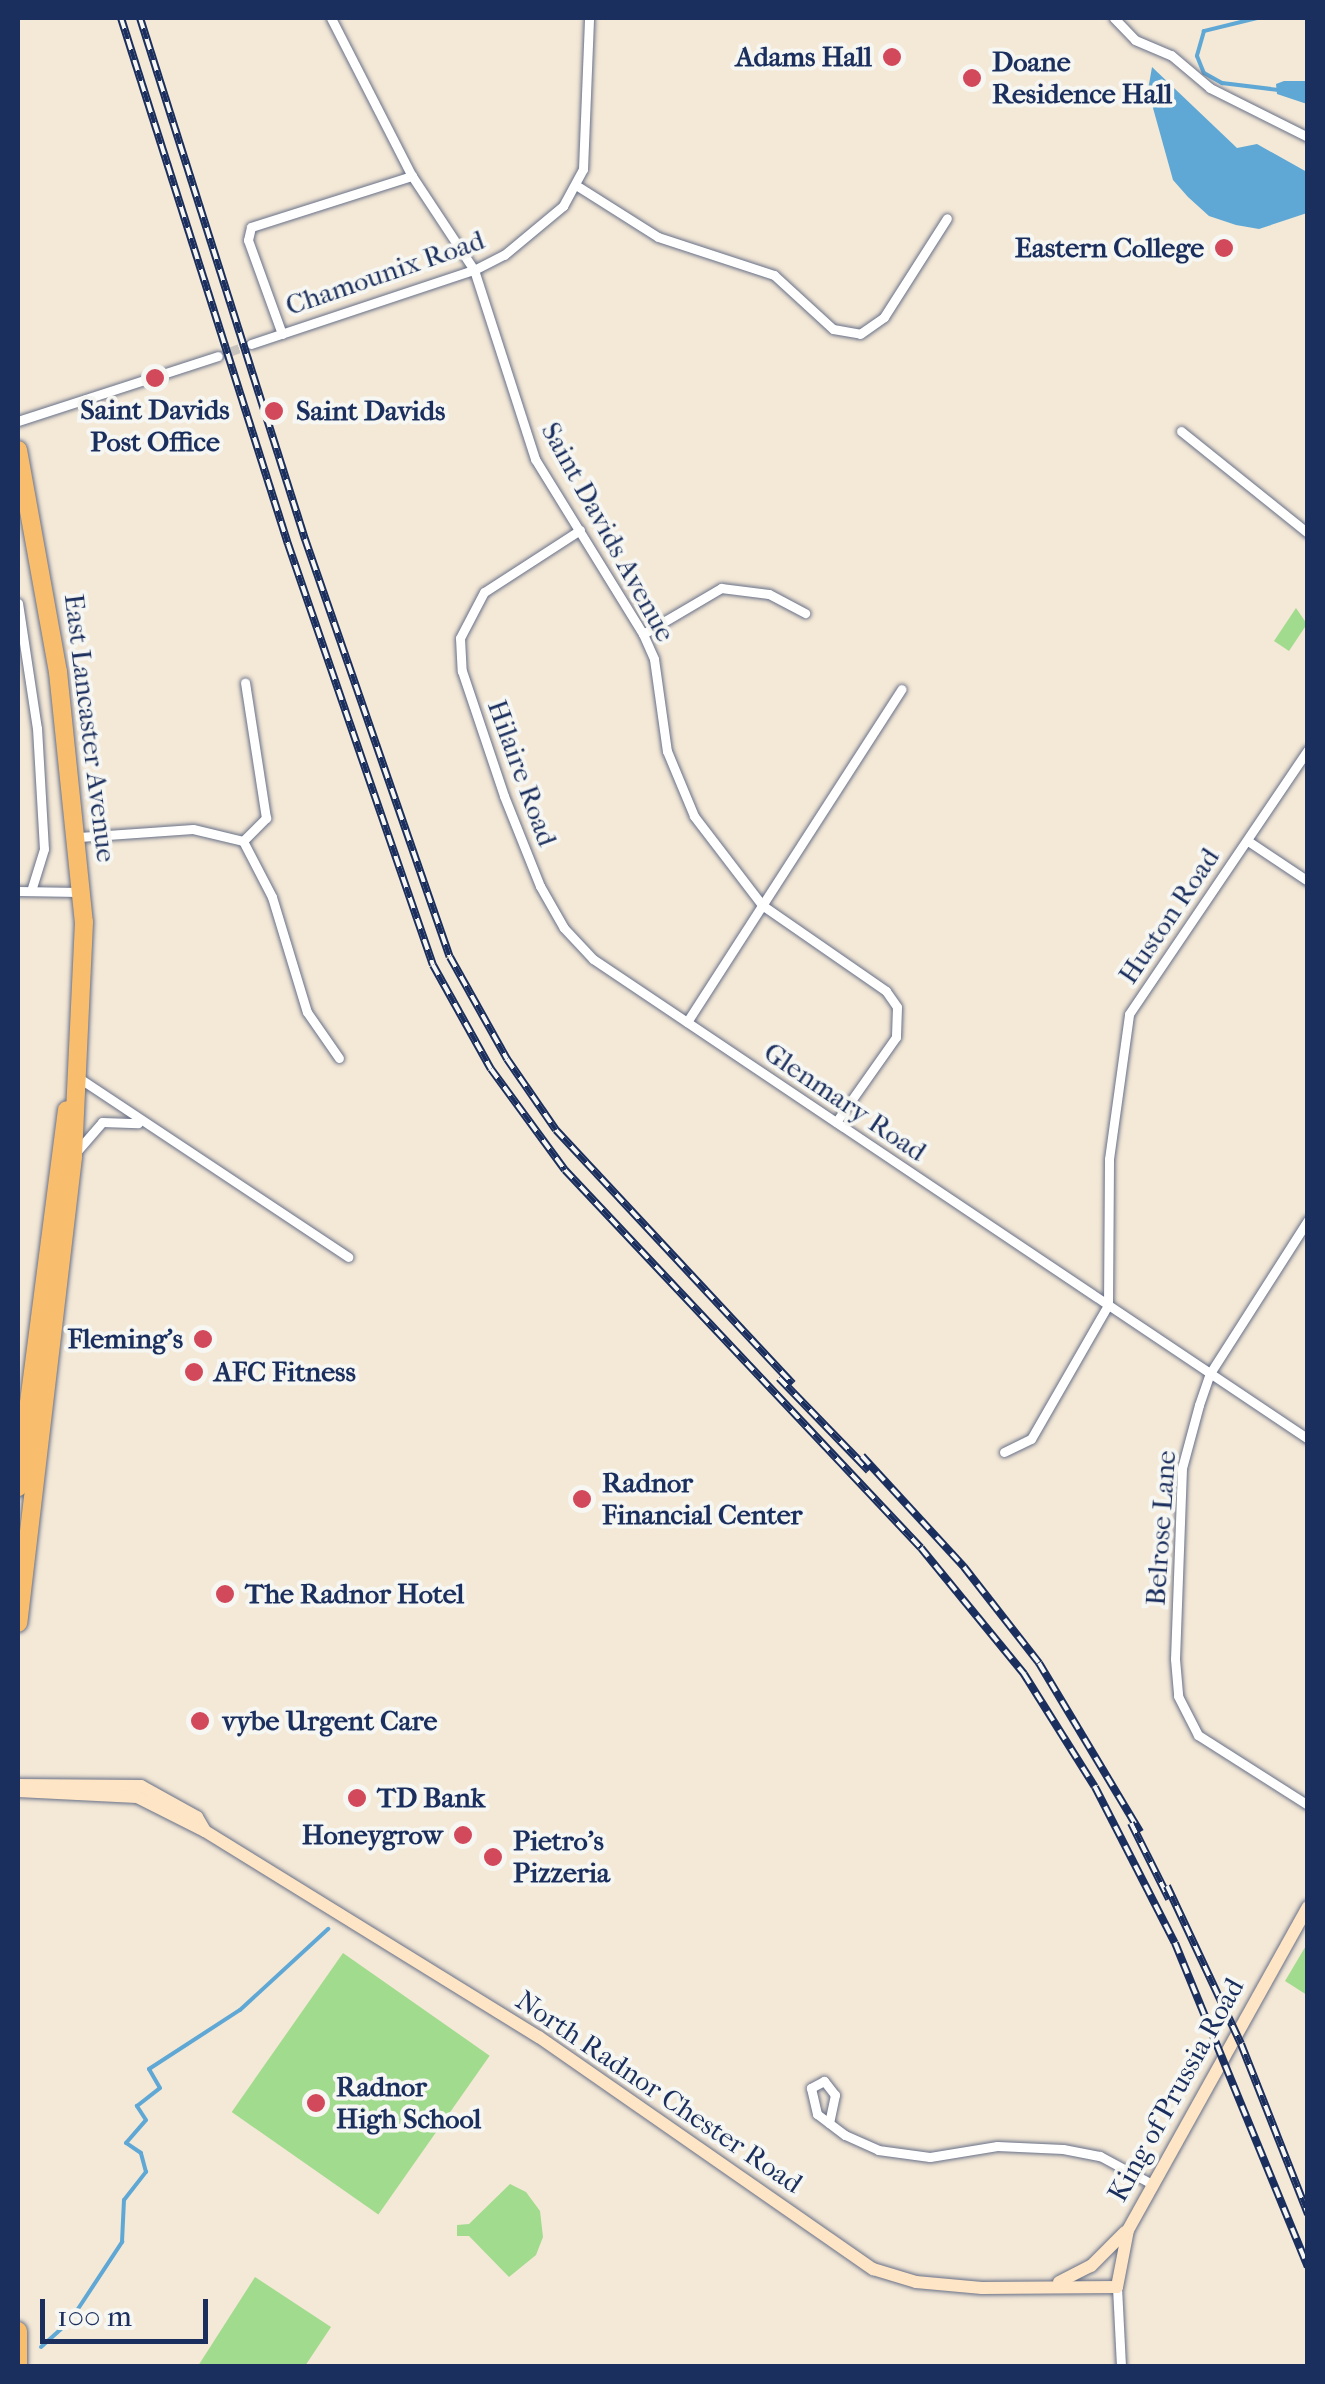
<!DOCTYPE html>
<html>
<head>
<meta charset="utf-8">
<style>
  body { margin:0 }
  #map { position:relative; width:1325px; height:2384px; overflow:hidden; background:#f4e8d6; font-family:"IM FELL French Canon",serif }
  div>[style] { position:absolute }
  .green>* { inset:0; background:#a1db8e; transform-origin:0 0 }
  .water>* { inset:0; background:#5fa8d6 }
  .stream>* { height:4px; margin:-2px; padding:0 2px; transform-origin:2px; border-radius:2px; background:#5fa8d6 }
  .street-tunnel>* { height:9px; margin-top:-4.5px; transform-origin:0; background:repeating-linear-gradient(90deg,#c9c3be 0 9px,transparent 0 13.5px) }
  .roads { filter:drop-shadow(0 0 2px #677088) drop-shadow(0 0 2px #677088) }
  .street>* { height:9px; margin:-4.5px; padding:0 4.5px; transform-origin:4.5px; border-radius:4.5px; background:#fff }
  .secondary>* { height:12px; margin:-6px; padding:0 6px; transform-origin:6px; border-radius:6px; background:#fde5c5 }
  .highway>* { height:18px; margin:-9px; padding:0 9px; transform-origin:9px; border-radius:9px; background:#f9be6d }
  .rail>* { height:8px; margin-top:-4px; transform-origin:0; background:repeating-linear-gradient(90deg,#f6f6f2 0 11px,#1b2f5e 0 22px); box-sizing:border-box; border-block:2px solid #1b2f5e }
  .dots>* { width:28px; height:28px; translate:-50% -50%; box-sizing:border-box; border:5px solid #f6f6f2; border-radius:50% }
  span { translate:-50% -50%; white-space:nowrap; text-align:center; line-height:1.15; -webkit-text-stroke:8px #f6f6f2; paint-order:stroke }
  .poi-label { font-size:28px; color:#1b2f5e; font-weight:700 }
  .right { translate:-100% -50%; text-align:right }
  .left { translate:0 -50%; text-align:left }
  .street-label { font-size:28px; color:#1b2f5e }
  .frame { position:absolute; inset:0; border:20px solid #1b2f5e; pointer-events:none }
  .scale { position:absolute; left:40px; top:2299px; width:168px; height:45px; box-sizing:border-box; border:5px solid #1b2f5e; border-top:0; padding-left:12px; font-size:30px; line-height:35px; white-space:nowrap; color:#1b2f5e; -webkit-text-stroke:8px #f6f6f2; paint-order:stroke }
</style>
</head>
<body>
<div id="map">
  <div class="green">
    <div style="clip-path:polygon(1296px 608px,1307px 624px,1289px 651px,1274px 641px)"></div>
    <div style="clip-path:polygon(1307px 1944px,1307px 1995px,1285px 1981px)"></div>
    <div style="left:343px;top:1953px;width:179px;height:194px;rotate:35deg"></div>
    <div style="clip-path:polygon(510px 2184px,526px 2192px,540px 2211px,543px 2237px,536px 2255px,509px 2277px,469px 2236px,457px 2236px,457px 2225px,469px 2224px)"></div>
    <div style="clip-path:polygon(255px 2277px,331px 2327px,305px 2366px,198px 2366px)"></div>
  </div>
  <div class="water">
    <div style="clip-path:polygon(1152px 67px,1237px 148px,1257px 144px,1307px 172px,1307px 213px,1259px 229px,1236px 225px,1209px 216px,1188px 197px,1173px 180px,1148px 90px)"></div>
    <div style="clip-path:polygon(1284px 81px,1307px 81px,1307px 104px,1277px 94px,1276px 84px)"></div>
  </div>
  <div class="stream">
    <div style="left:1257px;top:18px;width:55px;rotate:166.2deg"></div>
    <div style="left:1204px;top:31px;width:26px;rotate:106deg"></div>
    <div style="left:1197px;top:56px;width:18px;rotate:68deg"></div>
    <div style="left:1204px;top:73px;width:21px;rotate:29deg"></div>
    <div style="left:1222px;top:83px;width:57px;rotate:7deg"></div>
    <div style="left:41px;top:2347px;width:39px;rotate:-42deg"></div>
    <div style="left:70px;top:2321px;width:95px;rotate:-56.6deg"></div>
    <div style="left:122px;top:2242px;width:42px;rotate:-87.3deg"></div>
    <div style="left:124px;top:2200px;width:36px;rotate:-52deg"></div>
    <div style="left:146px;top:2172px;width:20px;rotate:-105deg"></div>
    <div style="left:141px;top:2153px;width:18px;rotate:-146deg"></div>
    <div style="left:126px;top:2143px;width:30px;rotate:-49deg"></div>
    <div style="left:146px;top:2120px;width:17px;rotate:-123deg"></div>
    <div style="left:137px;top:2106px;width:29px;rotate:-38deg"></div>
    <div style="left:160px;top:2088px;width:22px;rotate:-120deg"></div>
    <div style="left:149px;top:2069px;width:108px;rotate:-33deg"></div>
    <div style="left:240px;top:2010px;width:120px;rotate:-42.6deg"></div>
  </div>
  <div class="street-tunnel">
    <div style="left:218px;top:356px;width:35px;rotate:-20deg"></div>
  </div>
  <div class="roads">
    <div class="street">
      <div style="left:331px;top:18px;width:178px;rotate:62.9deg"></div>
      <div style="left:412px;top:176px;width:113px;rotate:56.6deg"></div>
      <div style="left:474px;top:270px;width:199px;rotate:72.1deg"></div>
      <div style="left:535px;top:459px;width:206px;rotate:58.3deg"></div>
      <div style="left:643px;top:634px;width:27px;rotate:66deg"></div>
      <div style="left:654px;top:659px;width:93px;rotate:82deg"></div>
      <div style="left:667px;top:751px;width:70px;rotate:67.4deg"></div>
      <div style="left:694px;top:816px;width:112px;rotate:52.6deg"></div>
      <div style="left:762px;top:905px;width:151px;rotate:34.7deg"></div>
      <div style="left:886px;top:991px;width:19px;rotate:55deg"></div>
      <div style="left:897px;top:1007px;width:30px;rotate:92deg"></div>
      <div style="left:896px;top:1037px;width:104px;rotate:125.2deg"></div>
      <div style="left:1114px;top:18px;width:30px;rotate:46deg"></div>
      <div style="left:1135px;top:40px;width:39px;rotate:23deg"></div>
      <div style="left:1171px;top:55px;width:51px;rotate:40.2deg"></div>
      <div style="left:1210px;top:88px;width:110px;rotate:26.6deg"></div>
      <div style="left:579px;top:187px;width:93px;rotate:32.3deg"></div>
      <div style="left:658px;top:237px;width:122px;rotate:18.1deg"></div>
      <div style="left:774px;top:275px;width:80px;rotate:42.5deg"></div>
      <div style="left:833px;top:329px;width:27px;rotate:10deg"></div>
      <div style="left:860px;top:334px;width:29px;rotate:-35deg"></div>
      <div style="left:884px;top:317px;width:117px;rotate:-57.5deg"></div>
      <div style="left:282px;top:334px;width:100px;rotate:-109.9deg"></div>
      <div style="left:248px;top:240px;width:13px;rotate:-77deg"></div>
      <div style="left:251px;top:227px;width:169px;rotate:-17.6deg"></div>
      <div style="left:251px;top:344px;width:235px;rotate:-18.4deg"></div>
      <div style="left:474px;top:270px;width:34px;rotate:-27deg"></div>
      <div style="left:504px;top:255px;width:77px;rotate:-39.7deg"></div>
      <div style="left:563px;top:206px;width:42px;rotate:-61.6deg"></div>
      <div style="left:583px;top:169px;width:151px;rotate:-87.7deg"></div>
      <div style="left:18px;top:421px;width:210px;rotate:-18deg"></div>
      <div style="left:1181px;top:431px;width:163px;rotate:38.8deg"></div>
      <div style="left:580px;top:530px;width:114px;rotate:147.1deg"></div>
      <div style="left:484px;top:592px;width:52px;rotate:117.6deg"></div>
      <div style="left:460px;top:638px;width:33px;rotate:87deg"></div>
      <div style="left:462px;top:671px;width:132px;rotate:71.4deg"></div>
      <div style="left:504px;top:796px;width:97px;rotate:68.2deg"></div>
      <div style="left:540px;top:886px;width:48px;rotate:60.3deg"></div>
      <div style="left:564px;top:928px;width:42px;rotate:46.9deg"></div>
      <div style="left:593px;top:959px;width:861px;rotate:33.87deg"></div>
      <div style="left:18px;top:603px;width:126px;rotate:81.4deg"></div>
      <div style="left:37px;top:728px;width:121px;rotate:86.7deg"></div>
      <div style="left:44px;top:849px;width:44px;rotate:107.2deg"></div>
      <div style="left:643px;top:634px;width:91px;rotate:-30.5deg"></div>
      <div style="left:721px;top:588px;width:48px;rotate:7.1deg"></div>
      <div style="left:769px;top:594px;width:41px;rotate:27.8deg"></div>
      <div style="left:79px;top:837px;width:114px;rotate:-4deg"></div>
      <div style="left:193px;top:829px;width:51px;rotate:13.5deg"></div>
      <div style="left:243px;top:841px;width:63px;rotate:62.6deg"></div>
      <div style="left:272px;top:897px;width:120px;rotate:73.1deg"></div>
      <div style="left:307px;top:1012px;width:56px;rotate:55.2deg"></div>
      <div style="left:243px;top:841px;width:33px;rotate:-45deg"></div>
      <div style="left:266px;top:818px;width:137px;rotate:-98.8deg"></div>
      <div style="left:1248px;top:841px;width:72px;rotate:33.7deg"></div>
      <div style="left:18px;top:891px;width:62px;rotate:0.9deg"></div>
      <div style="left:687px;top:1022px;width:396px;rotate:-57.2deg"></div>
      <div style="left:76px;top:1076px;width:327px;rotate:33.6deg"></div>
      <div style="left:78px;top:1150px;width:37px;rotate:-49deg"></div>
      <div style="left:102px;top:1122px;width:36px;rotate:2deg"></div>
      <div style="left:1308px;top:1220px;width:182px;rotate:122.6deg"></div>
      <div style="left:1210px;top:1373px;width:34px;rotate:109deg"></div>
      <div style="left:1199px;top:1405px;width:65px;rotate:105.1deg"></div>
      <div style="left:1182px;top:1468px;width:191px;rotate:92.1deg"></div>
      <div style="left:1175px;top:1659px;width:37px;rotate:85deg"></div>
      <div style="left:1178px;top:1696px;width:44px;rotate:62.9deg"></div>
      <div style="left:1198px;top:1735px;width:130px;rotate:32.5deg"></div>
      <div style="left:1004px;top:1452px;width:30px;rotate:-26deg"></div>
      <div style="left:1031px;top:1439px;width:155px;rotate:-60.1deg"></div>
      <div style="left:1108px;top:1305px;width:146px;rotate:-89.6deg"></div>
      <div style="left:1109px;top:1159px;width:146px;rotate:-82.1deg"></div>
      <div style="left:1129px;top:1014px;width:319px;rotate:-55.9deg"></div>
      <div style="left:829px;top:2123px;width:29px;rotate:-78deg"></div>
      <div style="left:835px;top:2095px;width:18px;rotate:-128deg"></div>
      <div style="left:824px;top:2081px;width:15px;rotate:152deg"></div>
      <div style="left:811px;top:2088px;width:27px;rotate:77deg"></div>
      <div style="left:817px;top:2114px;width:35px;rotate:37deg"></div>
      <div style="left:845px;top:2135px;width:36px;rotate:24deg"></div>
      <div style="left:878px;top:2150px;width:52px;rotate:7.7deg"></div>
      <div style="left:930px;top:2157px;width:68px;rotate:-9.3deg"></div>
      <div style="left:997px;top:2146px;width:66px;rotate:2.6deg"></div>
      <div style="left:1063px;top:2149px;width:38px;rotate:11deg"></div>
      <div style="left:1100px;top:2156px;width:59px;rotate:28.3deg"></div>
      <div style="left:1117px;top:2287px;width:79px;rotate:87.1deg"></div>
    </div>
    <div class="secondary">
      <div style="left:18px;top:1785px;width:123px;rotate:0.5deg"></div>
      <div style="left:141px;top:1786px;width:64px;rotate:29deg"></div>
      <div style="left:197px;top:1817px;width:16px;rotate:60deg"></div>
      <div style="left:18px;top:1791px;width:119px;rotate:2.9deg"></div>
      <div style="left:137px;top:1797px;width:76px;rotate:26.6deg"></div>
      <div style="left:205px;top:1831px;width:392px;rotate:31.7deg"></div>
      <div style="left:539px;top:2037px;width:407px;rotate:34.8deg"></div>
      <div style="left:873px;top:2269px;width:45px;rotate:16.8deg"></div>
      <div style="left:916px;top:2282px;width:66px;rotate:5.2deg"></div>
      <div style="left:982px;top:2288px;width:135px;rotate:-0.4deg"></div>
      <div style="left:1117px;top:2287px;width:58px;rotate:-79.1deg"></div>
      <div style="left:1128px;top:2230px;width:370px;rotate:-60.9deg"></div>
      <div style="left:1059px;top:2282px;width:36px;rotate:-27deg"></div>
      <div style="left:1091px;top:2266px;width:48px;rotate:-45deg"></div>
    </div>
    <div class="highway">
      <div style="left:18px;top:450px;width:226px;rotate:79.8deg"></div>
      <div style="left:58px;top:672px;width:251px;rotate:84.1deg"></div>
      <div style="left:84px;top:922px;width:235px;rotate:92.7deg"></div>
      <div style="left:73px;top:1157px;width:469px;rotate:96.7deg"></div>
      <div style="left:18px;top:1487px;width:380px;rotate:-82.6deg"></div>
      <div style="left:18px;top:2331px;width:35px;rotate:90deg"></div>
    </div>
  </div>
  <div class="rail">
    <div style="left:121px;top:18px;width:552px;rotate:72.39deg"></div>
    <div style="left:288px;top:544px;width:445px;rotate:71deg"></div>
    <div style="left:433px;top:965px;width:119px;rotate:60.9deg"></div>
    <div style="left:491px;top:1069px;width:125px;rotate:53.8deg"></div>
    <div style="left:565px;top:1170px;width:519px;rotate:46.72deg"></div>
    <div style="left:921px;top:1548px;width:163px;rotate:50.7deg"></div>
    <div style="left:1024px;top:1674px;width:133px;rotate:57.9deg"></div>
    <div style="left:1095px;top:1787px;width:175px;rotate:62.9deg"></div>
    <div style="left:1175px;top:1943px;width:350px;rotate:67.7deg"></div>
    <div style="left:140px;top:18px;width:547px;rotate:72.43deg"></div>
    <div style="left:305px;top:539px;width:442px;rotate:70.9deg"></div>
    <div style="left:450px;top:957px;width:117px;rotate:60.8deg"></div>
    <div style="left:507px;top:1059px;width:86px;rotate:55.4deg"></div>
    <div style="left:556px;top:1130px;width:347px;rotate:47deg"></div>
    <div style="left:779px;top:1378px;width:129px;rotate:45.9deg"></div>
    <div style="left:862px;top:1456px;width:151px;rotate:47.4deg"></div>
    <div style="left:964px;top:1567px;width:122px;rotate:52deg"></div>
    <div style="left:1039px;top:1663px;width:197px;rotate:59.1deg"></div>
    <div style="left:1131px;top:1823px;width:85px;rotate:63.4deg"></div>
    <div style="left:1167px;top:1886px;width:174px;rotate:64.9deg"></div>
    <div style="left:1241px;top:2044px;width:183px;rotate:68.5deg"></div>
  </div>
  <div class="dots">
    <div style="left:892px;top:57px;background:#d1495b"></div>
    <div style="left:972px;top:78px;background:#d1495b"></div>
    <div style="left:1224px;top:248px;background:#d1495b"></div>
    <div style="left:155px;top:378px;background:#d1495b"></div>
    <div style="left:274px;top:411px;background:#d1495b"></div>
    <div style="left:203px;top:1339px;background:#d1495b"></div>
    <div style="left:194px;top:1372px;background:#d1495b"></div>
    <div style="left:582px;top:1499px;background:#d1495b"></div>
    <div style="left:225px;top:1594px;background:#d1495b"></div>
    <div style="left:200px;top:1721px;background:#d1495b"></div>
    <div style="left:357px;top:1798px;background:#d1495b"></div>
    <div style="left:463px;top:1835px;background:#d1495b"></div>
    <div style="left:493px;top:1857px;background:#d1495b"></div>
    <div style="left:316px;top:2103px;background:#d1495b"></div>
  </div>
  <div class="poi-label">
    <span class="right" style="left:872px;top:57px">Adams Hall</span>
    <span class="left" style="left:992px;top:78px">Doane<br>Residence Hall</span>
    <span class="right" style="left:1204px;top:248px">Eastern College</span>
    <span style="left:155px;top:426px">Saint Davids<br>Post Office</span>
    <span class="left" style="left:296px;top:411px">Saint Davids</span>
    <span class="right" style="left:183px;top:1339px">Fleming's</span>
    <span class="left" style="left:214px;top:1372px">AFC Fitness</span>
    <span class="left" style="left:602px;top:1499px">Radnor<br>Financial Center</span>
    <span class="left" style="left:245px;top:1594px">The Radnor Hotel</span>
    <span class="left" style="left:222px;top:1721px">vybe Urgent Care</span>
    <span class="left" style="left:377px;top:1798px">TD Bank</span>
    <span class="right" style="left:443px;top:1835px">Honeygrow</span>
    <span class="left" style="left:513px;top:1857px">Pietro's<br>Pizzeria</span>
    <span class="left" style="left:336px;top:2103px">Radnor<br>High School</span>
  </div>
  <div class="street-label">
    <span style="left:385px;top:273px;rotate:-19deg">Chamounix Road</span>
    <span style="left:608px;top:532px;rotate:61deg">Saint Davids Avenue</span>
    <span style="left:90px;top:728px;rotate:83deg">East Lancaster Avenue</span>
    <span style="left:522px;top:773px;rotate:70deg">Hilaire Road</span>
    <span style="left:1169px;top:916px;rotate:-56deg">Huston Road</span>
    <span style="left:845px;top:1102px;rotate:34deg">Glenmary Road</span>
    <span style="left:1161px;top:1528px;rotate:-86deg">Belrose Lane</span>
    <span style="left:1176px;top:2090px;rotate:-61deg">King of Prussia Road</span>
    <span style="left:659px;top:2092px;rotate:34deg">North Radnor Chester Road</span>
  </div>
  <div class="frame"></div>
  <div class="scale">100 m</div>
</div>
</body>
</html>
